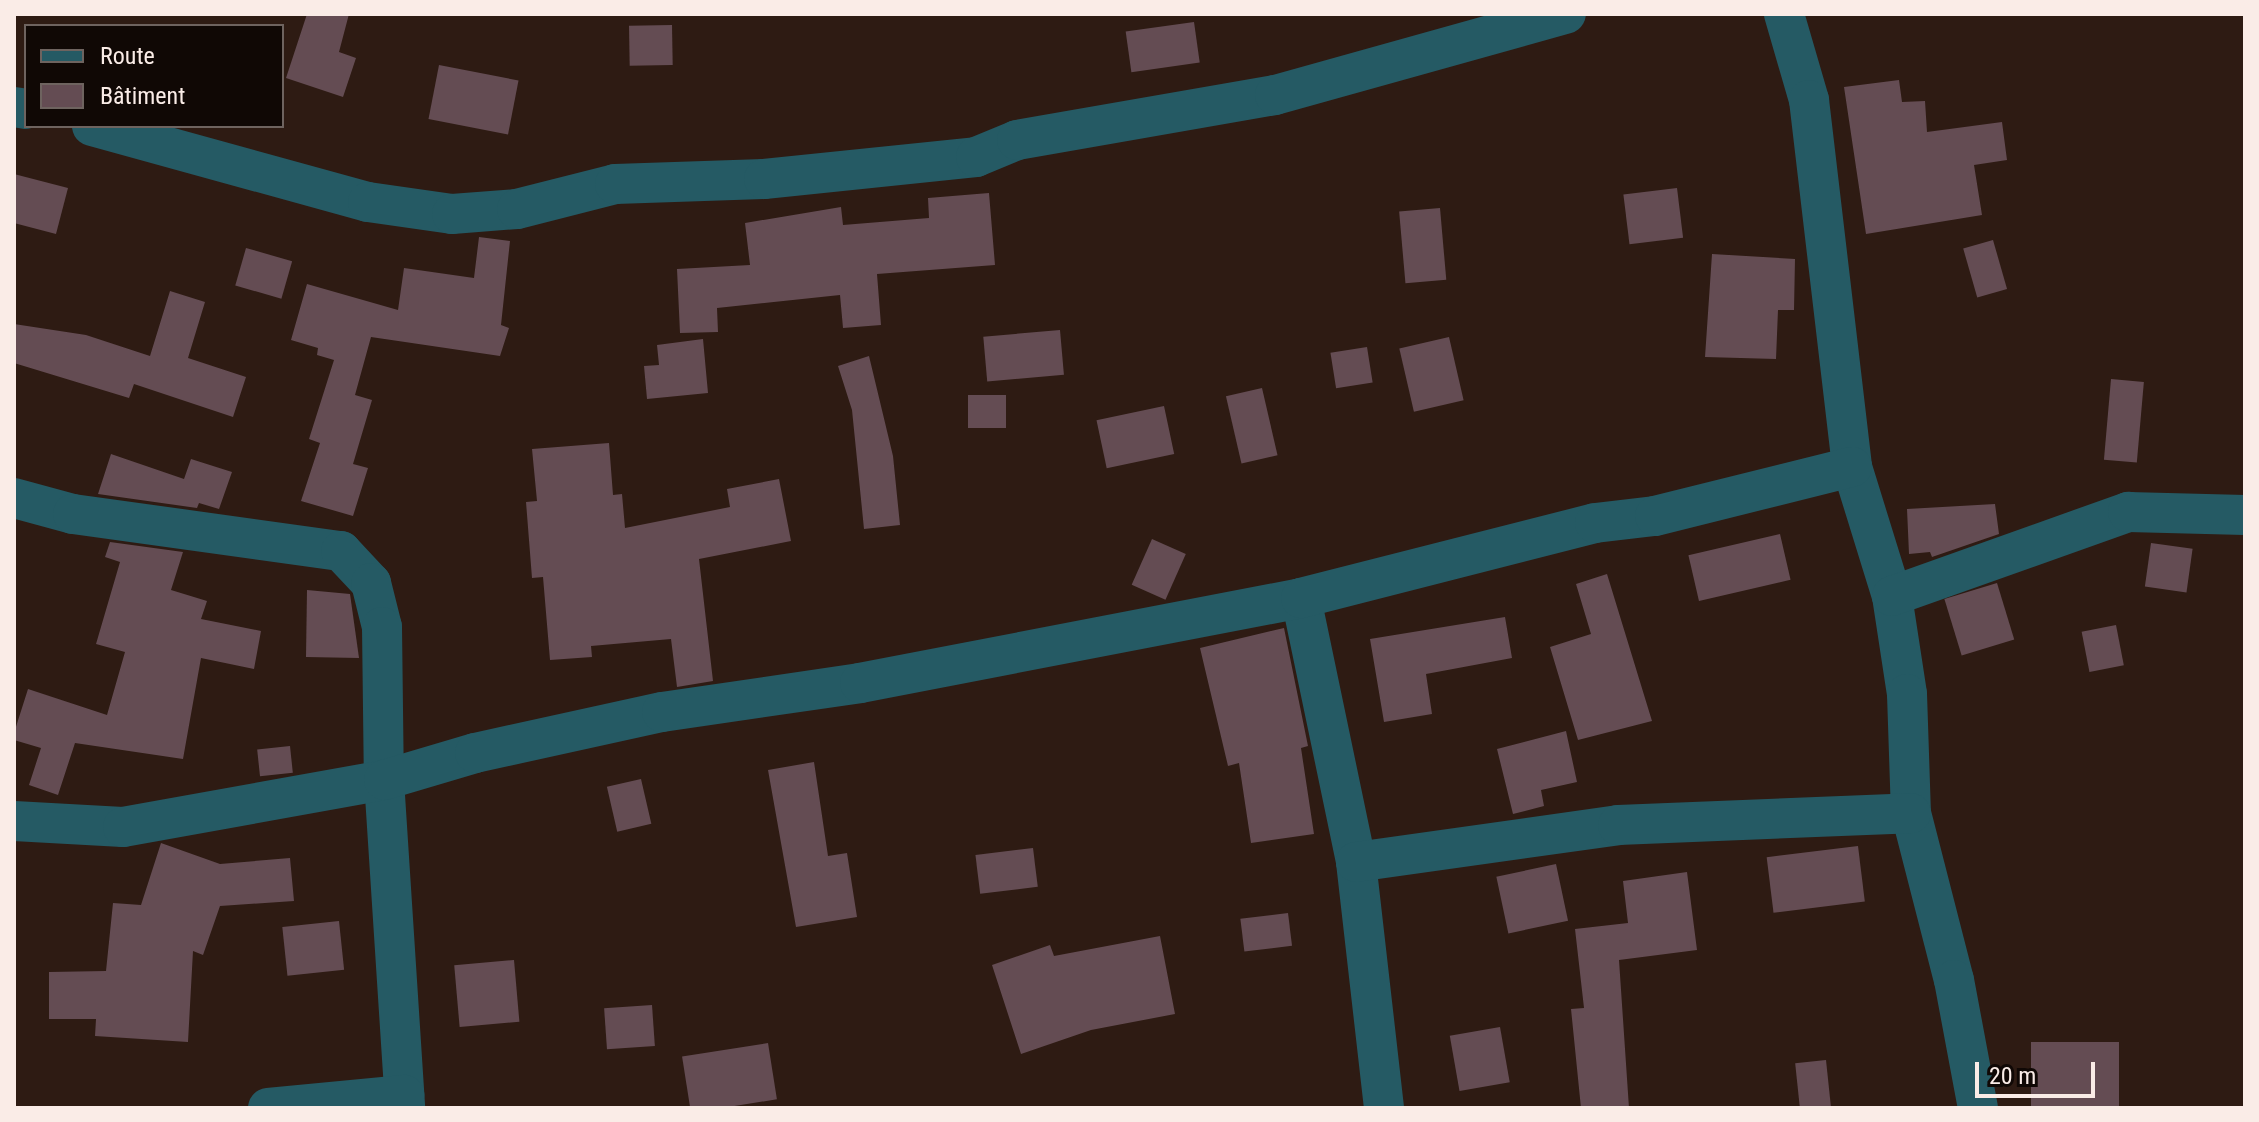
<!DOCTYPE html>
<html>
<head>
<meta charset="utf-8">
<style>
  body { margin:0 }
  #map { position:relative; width:2259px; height:1122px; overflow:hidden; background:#2e1b13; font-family:"Roboto Condensed",sans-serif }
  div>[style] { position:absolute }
  .building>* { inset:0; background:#644c53; transform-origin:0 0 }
  .minor>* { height:40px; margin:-20px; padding:0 20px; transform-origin:20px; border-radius:20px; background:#255a64 }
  span { translate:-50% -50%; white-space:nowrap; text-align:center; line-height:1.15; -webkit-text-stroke:6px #100805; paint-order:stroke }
  .frame { position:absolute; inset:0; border:16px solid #faece7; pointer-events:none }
  .legend { position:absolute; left:24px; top:24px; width:260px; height:104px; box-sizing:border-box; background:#100805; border:2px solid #6e635f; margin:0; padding:10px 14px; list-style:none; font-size:24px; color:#faece7 }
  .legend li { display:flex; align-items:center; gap:16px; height:40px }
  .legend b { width:40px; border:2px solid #6e635f }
  .scale { position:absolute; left:1975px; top:1062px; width:120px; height:36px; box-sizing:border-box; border:4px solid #faece7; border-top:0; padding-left:10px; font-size:24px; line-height:28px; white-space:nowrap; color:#faece7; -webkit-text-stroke:6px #100805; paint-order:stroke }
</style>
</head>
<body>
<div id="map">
  <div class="building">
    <div style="clip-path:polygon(307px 14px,349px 14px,339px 52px,356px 58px,343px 97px,286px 78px)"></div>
    <div style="left:1194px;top:22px;width:41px;height:69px;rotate:82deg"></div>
    <div style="left:672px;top:25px;width:40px;height:43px;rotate:89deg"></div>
    <div style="left:439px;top:65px;width:81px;height:55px;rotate:11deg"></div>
    <div style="clip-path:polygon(1899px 80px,1902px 102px,1925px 101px,1927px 132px,2002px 122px,2007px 160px,1974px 165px,1982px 215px,1866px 234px,1844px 87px)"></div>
    <div style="clip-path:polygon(14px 174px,68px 188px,56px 234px,14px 223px)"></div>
    <div style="left:1677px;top:188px;width:50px;height:54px;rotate:83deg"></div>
    <div style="clip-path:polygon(989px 193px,995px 265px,877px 274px,881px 325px,843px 328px,840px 295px,717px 308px,718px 332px,680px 333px,677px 269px,750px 265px,745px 223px,841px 207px,843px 225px,929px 218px,928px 198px)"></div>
    <div style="left:1440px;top:208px;width:72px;height:41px;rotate:85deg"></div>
    <div style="clip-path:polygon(479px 237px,510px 241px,501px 325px,509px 328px,500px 356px,371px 337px,355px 395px,372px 400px,353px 464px,368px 468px,353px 516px,301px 501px,320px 443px,309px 439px,334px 360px,317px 355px,318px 348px,291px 340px,307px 284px,398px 310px,404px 268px,474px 278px)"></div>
    <div style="left:1993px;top:240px;width:51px;height:31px;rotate:74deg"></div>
    <div style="left:246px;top:248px;width:48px;height:39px;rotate:16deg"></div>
    <div style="clip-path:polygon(1712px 254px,1795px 259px,1794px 310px,1778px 310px,1776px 359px,1705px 357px)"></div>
    <div style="clip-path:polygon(170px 291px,205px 302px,188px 358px,246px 377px,233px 417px,134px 384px,129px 398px,14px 363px,14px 324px,86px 335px,150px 356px)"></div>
    <div style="left:1060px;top:330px;width:45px;height:77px;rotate:85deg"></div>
    <div style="left:1449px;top:337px;width:65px;height:51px;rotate:77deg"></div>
    <div style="clip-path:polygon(703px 339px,708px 393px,647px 399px,644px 366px,659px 365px,657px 345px)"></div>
    <div style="left:1367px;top:347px;width:36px;height:37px;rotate:81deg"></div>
    <div style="clip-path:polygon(869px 356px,893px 456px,900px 525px,864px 529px,852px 410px,838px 366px)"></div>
    <div style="left:2111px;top:379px;width:33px;height:81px;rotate:5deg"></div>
    <div style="left:1262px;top:388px;width:69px;height:37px;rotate:77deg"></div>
    <div style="left:968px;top:395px;width:38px;height:33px"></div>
    <div style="left:1164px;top:406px;width:49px;height:69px;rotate:78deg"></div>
    <div style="clip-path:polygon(609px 443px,613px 495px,622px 494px,625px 528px,730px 507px,727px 489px,779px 479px,791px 541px,699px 559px,713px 681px,677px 687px,671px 639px,591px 646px,592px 657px,550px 660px,543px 577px,532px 578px,526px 502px,537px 501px,532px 449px)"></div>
    <div style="clip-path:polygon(111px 454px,184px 479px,191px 459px,232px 472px,219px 509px,199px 503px,197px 508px,98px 494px)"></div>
    <div style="clip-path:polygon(1995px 504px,1999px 534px,1932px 557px,1930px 552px,1909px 554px,1907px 509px)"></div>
    <div style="left:1780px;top:534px;width:47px;height:94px;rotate:77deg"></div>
    <div style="left:1152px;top:539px;width:37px;height:50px;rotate:24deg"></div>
    <div style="clip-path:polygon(110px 542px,183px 552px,171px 590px,207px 601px,201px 619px,261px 631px,254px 669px,201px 658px,183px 759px,75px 743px,58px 795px,29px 785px,41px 748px,14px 740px,14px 733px,28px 689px,107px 715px,125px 652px,96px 644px,120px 562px,105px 557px)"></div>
    <div style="left:2151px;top:543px;width:42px;height:44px;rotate:8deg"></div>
    <div style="clip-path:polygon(1607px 574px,1652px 721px,1578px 740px,1550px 647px,1591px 634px,1576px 584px)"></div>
    <div style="left:1997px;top:583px;width:59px;height:55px;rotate:73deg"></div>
    <div style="clip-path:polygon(307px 590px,350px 594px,359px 658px,306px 657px)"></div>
    <div style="clip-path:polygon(1505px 617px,1512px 658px,1426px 674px,1432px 714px,1384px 722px,1370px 639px)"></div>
    <div style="left:2116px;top:625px;width:41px;height:35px;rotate:79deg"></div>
    <div style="clip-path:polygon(1284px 628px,1308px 746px,1301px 748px,1314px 834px,1251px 843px,1239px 763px,1228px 766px,1200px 648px)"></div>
    <div style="clip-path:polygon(1566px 731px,1577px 782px,1541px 790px,1544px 806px,1513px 814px,1497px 749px)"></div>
    <div style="left:290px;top:746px;width:27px;height:33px;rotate:84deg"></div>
    <div style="clip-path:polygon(814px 762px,828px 856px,847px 853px,857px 917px,796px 927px,768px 770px)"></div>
    <div style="left:641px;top:779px;width:46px;height:35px;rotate:77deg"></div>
    <div style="clip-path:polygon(161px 843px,220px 864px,290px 858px,294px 901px,220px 906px,203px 955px,193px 951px,188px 1042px,95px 1036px,96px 1019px,49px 1019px,49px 972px,106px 971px,113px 903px,141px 905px)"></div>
    <div style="left:1858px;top:846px;width:56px;height:92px;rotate:83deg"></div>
    <div style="left:1033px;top:848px;width:39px;height:58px;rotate:83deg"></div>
    <div style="left:1556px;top:864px;width:58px;height:61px;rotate:78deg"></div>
    <div style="clip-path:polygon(1687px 872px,1697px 950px,1619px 960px,1629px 1108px,1581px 1108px,1571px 1009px,1584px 1008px,1575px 929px,1628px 923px,1623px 881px)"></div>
    <div style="left:1288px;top:913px;width:33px;height:48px;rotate:83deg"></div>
    <div style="left:339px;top:921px;width:49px;height:57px;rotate:84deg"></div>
    <div style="clip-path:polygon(1160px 936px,1175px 1014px,1091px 1030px,1021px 1054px,992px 965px,1050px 945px,1054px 956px)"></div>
    <div style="left:514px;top:960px;width:62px;height:60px;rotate:85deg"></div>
    <div style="left:652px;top:1005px;width:41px;height:48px;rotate:86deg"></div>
    <div style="left:1500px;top:1027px;width:56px;height:51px;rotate:80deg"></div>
    <div style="left:2119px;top:1042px;width:66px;height:88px;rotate:90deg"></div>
    <div style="left:768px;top:1043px;width:57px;height:87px;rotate:81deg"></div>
    <div style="left:1826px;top:1060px;width:48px;height:31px;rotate:84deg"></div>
  </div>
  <div class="minor">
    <div style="left:1784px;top:14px;width:90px;rotate:73.8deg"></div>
    <div style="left:1809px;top:100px;width:370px;rotate:83.3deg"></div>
    <div style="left:1852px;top:467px;width:135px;rotate:72.8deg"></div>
    <div style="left:1892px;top:596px;width:99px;rotate:81.3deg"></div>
    <div style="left:1907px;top:694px;width:119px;rotate:88.1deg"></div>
    <div style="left:1911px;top:813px;width:172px;rotate:75.6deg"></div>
    <div style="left:1954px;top:980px;width:130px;rotate:79.4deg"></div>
    <div style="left:14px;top:107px;width:12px;rotate:9deg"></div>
    <div style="left:92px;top:126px;width:286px;rotate:15.4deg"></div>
    <div style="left:368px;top:202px;width:85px;rotate:8.1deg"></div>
    <div style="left:452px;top:214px;width:65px;rotate:-4.4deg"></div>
    <div style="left:517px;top:209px;width:101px;rotate:-14.3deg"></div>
    <div style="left:615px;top:184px;width:149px;rotate:-1.9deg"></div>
    <div style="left:764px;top:179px;width:213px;rotate:-5.9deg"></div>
    <div style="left:976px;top:157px;width:44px;rotate:-22.5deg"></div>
    <div style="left:1017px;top:140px;width:262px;rotate:-9.9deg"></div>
    <div style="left:1275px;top:95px;width:302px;rotate:-15.6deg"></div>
    <div style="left:14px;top:498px;width:61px;rotate:15.2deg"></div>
    <div style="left:73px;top:514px;width:271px;rotate:7.9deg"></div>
    <div style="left:341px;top:551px;width:44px;rotate:46.8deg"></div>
    <div style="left:371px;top:583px;width:45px;rotate:76deg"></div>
    <div style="left:382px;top:627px;width:153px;rotate:89.3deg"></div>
    <div style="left:384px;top:780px;width:329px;rotate:86.3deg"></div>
    <div style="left:1892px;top:596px;width:251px;rotate:-19.6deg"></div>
    <div style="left:2128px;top:512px;width:117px;rotate:1.5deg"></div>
    <div style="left:1301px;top:598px;width:270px;rotate:78.2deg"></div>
    <div style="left:1356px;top:862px;width:248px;rotate:83.5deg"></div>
    <div style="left:14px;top:821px;width:109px;rotate:3.2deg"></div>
    <div style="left:123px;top:827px;width:265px;rotate:-10.2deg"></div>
    <div style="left:384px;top:780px;width:95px;rotate:-16.5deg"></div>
    <div style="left:475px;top:753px;width:191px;rotate:-12.4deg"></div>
    <div style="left:662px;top:712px;width:200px;rotate:-8.3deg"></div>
    <div style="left:860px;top:683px;width:449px;rotate:-10.9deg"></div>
    <div style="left:1301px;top:598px;width:303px;rotate:-14.3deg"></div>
    <div style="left:1595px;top:523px;width:60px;rotate:-6.7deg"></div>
    <div style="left:1655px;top:516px;width:203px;rotate:-14deg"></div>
    <div style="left:1356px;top:862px;width:265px;rotate:-8deg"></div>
    <div style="left:1618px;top:825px;width:293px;rotate:-2.3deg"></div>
    <div style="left:268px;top:1108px;width:137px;rotate:-5.5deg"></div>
  </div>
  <div class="frame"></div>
  <ul class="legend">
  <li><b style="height:10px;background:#255a64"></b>Route</li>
  <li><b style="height:22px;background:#644c53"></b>Bâtiment</li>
  </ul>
  <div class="scale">20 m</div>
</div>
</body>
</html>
